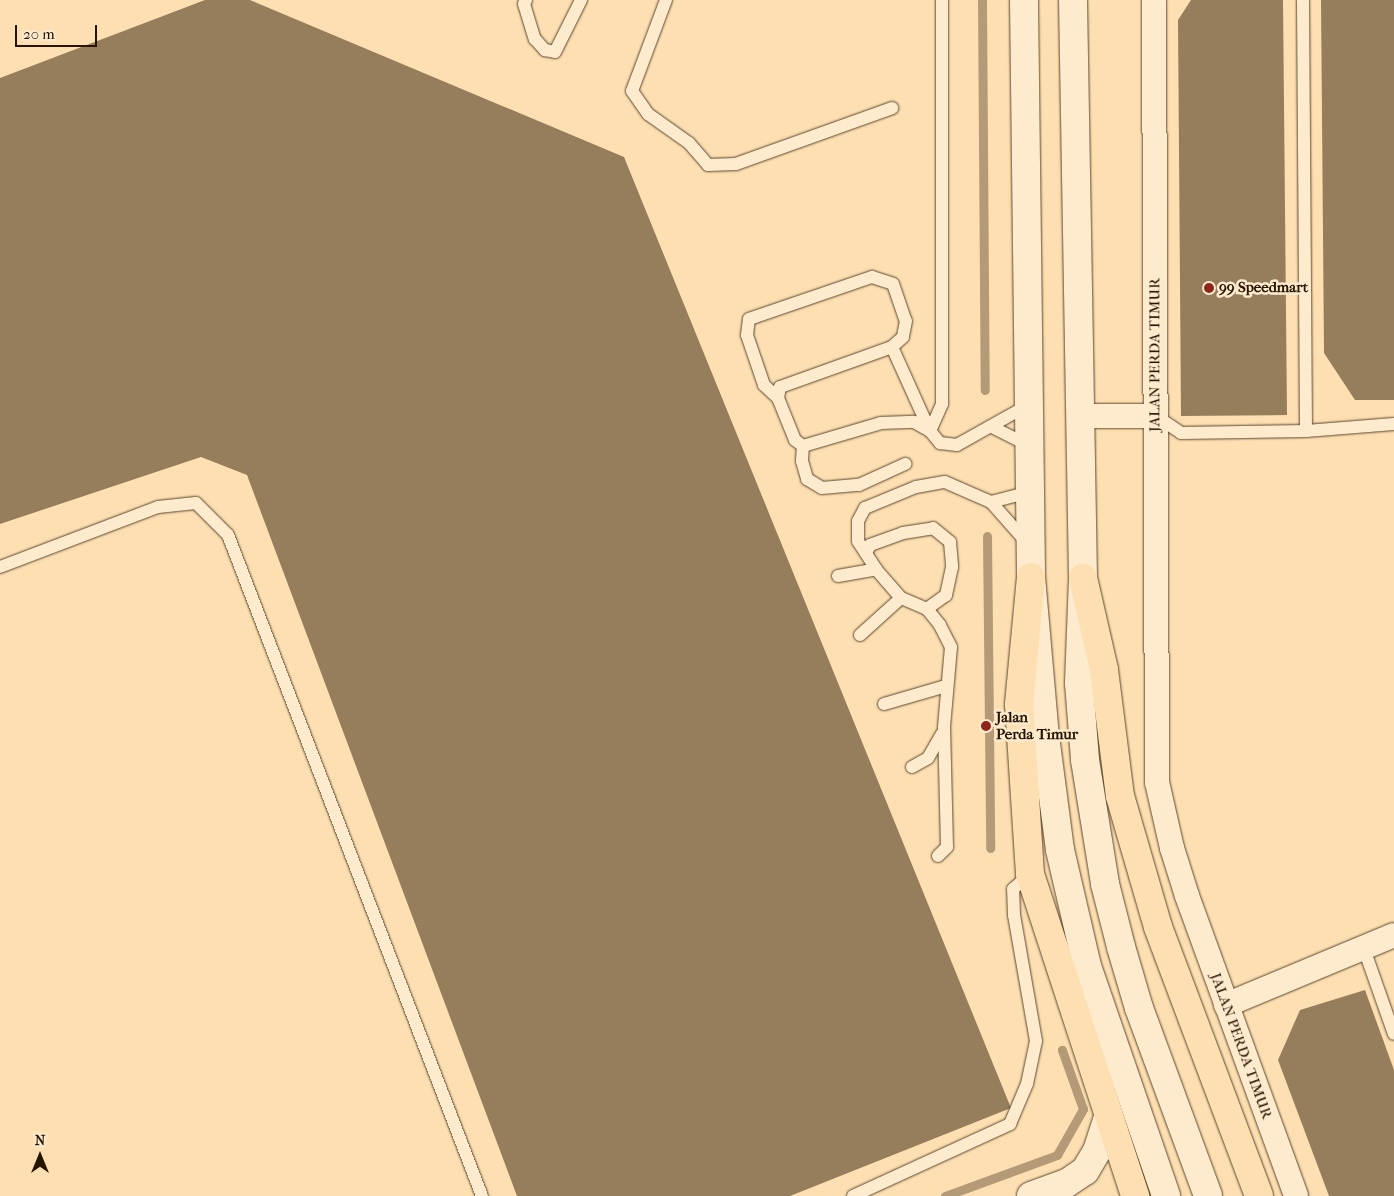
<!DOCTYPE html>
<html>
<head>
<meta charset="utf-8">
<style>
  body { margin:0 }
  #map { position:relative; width:1394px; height:1196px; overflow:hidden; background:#fddfb2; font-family:"IM FELL French Canon",serif }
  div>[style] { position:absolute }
  .stream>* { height:9px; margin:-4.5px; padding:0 4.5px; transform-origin:4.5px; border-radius:4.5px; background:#b49a76 }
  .building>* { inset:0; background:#967e5d }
  .roads { filter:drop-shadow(0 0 1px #5c472d) drop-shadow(0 0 1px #5c472d) }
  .service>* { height:12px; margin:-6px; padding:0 6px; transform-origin:6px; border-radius:6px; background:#feeacd }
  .minor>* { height:24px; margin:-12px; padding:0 12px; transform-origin:12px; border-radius:12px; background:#feeacd }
  .tertiary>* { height:28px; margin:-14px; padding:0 14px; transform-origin:14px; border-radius:14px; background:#feeacd }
  .primary>* { height:28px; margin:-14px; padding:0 14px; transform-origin:14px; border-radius:14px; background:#fddfb2 }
  .dots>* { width:14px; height:14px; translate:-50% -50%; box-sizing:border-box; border:2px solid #feeacd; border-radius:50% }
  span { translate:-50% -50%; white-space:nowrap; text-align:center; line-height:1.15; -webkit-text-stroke:5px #feeacd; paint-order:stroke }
  .poi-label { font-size:15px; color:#261401; font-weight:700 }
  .left { translate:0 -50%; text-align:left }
  .street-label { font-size:15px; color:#261401 }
  .north { position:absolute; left:15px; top:1131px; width:50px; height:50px; -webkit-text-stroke:4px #feeacd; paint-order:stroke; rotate:0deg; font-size:14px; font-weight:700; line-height:20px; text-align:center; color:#261401 }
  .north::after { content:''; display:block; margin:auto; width:18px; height:22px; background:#261401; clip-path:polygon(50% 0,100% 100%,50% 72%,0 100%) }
  .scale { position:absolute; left:15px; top:25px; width:82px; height:22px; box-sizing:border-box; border:2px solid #261401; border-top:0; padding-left:6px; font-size:15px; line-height:18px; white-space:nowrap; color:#261401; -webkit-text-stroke:4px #feeacd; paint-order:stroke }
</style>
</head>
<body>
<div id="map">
  <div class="stream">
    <div style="left:982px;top:0;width:390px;rotate:89.6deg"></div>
    <div style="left:987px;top:536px;width:312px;rotate:89.4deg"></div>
    <div style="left:945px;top:1196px;width:119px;rotate:-20.1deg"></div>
    <div style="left:1057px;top:1155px;width:53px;rotate:-60.5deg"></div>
    <div style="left:1083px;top:1109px;width:63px;rotate:-109.6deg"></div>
  </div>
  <div class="building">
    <div style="clip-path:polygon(205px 0,250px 0,624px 157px,1011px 1108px,790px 1196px,517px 1196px,247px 475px,201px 457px,0 524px,0 78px)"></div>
    <div style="clip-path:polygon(1191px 0,1283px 0,1287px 415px,1181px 416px,1178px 20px)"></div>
    <div style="clip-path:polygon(1321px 0,1394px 0,1394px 400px,1355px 400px,1324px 353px)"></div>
    <div style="clip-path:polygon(1365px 990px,1394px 1070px,1394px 1196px,1329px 1196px,1278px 1060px,1300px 1010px)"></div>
  </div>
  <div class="roads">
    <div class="service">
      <div style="left:526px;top:0;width:4px;rotate:117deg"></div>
      <div style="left:524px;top:4px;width:37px;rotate:73deg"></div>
      <div style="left:535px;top:39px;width:15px;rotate:48deg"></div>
      <div style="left:545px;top:50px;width:10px;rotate:11deg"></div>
      <div style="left:555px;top:52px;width:58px;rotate:-63.4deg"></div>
      <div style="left:666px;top:0;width:97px;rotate:110.5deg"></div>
      <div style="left:632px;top:91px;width:28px;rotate:55deg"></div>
      <div style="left:648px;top:114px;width:50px;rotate:35.3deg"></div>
      <div style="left:689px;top:143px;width:29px;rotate:49deg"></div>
      <div style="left:708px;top:165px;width:28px;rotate:-2deg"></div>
      <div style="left:736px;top:164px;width:166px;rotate:-19.7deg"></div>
      <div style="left:1303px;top:0;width:431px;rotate:89.6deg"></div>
      <div style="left:892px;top:347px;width:92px;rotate:65.7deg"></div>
      <div style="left:930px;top:431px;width:30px;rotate:-66deg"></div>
      <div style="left:942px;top:404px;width:404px;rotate:-90deg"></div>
      <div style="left:778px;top:398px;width:19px;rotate:-137deg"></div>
      <div style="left:764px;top:385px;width:53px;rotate:-108.8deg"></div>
      <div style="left:747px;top:335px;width:16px;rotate:-83deg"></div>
      <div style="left:749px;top:319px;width:130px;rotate:-18.9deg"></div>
      <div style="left:872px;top:277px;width:22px;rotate:18deg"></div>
      <div style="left:893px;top:284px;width:39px;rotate:71deg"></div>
      <div style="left:906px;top:321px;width:16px;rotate:101deg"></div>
      <div style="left:903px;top:337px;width:15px;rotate:138deg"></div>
      <div style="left:892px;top:347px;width:119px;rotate:160.3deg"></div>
      <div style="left:780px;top:387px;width:11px;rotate:100deg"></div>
      <div style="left:778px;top:398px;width:45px;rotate:68deg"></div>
      <div style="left:795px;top:440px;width:10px;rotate:37deg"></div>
      <div style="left:803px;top:446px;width:81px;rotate:-16.4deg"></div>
      <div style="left:881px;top:423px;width:33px;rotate:-2deg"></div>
      <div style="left:914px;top:422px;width:18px;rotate:29deg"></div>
      <div style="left:930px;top:431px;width:16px;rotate:50deg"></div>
      <div style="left:940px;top:443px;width:17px;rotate:7deg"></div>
      <div style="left:957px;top:445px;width:84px;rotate:-29.3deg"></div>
      <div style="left:1156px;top:416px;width:30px;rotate:34deg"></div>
      <div style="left:1181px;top:433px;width:125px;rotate:-0.9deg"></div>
      <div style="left:1306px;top:431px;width:88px;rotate:-4.5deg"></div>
      <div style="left:992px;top:427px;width:42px;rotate:26.6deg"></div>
      <div style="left:803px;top:446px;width:15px;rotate:94deg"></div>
      <div style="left:802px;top:461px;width:19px;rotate:74deg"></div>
      <div style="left:807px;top:479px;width:17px;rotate:31deg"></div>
      <div style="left:822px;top:488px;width:37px;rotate:-5deg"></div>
      <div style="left:859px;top:485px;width:51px;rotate:-24.5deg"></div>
      <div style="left:991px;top:502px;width:40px;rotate:-14.4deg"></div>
      <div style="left:866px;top:553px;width:9px;rotate:-63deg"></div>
      <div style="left:870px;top:545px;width:35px;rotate:-20deg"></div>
      <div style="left:903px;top:533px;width:30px;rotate:-9deg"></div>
      <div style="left:933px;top:528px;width:22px;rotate:39deg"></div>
      <div style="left:950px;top:542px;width:25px;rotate:85deg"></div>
      <div style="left:952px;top:567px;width:29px;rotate:102deg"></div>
      <div style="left:946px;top:595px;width:24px;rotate:144deg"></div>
      <div style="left:0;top:567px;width:169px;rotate:-20.8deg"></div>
      <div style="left:158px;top:507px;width:38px;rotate:-6deg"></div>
      <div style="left:196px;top:503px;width:45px;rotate:45deg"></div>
      <div style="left:228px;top:535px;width:708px;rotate:68.98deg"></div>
      <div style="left:838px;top:576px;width:39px;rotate:-10deg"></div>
      <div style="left:860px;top:635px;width:55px;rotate:-42.1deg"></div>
      <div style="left:884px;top:704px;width:65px;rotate:-16.2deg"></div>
      <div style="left:912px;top:767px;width:18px;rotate:-29deg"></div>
      <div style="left:928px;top:758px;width:28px;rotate:-60deg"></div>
      <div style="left:938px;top:856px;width:13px;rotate:-45deg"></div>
      <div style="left:947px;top:847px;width:120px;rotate:-91.4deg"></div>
      <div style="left:944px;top:727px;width:80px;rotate:-85deg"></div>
      <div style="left:951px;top:647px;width:25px;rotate:-117deg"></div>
      <div style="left:940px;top:625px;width:21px;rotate:-129deg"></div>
      <div style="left:927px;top:609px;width:28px;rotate:-157deg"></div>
      <div style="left:901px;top:598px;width:38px;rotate:-131deg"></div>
      <div style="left:876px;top:569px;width:33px;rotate:-123deg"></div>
      <div style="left:858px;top:541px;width:20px;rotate:-90deg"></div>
      <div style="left:858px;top:521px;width:15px;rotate:-62deg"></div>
      <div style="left:865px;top:508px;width:55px;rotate:-22.4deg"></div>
      <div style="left:916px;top:487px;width:29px;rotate:-10deg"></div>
      <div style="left:945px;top:482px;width:50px;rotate:23.5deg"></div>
      <div style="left:991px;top:502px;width:56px;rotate:48.6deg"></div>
      <div style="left:1364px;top:949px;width:90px;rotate:70.6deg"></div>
      <div style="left:853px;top:1196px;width:173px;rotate:-24.6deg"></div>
      <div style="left:1010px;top:1124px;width:43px;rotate:-67deg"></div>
      <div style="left:1027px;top:1084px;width:44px;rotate:-78.2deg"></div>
      <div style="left:1036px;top:1041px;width:128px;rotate:-99.9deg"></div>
      <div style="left:1014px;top:915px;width:26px;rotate:-92deg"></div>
      <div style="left:1013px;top:889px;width:23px;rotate:-41deg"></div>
    </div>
    <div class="minor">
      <div style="left:1154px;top:0;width:782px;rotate:89.78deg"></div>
      <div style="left:1157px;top:782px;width:68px;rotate:77.2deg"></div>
      <div style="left:1172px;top:848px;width:50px;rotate:72.6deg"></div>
      <div style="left:1187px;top:896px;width:319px;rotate:70deg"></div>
      <div style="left:1080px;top:416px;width:76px"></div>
      <div style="left:1226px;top:1005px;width:182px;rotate:-22.6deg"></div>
    </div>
    <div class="tertiary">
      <div style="left:1024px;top:0;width:577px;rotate:89.3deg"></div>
      <div style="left:1031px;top:577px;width:160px;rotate:85deg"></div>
      <div style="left:1045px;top:736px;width:115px;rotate:82.5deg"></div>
      <div style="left:1060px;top:850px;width:119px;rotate:76.9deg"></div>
      <div style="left:1087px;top:966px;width:243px;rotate:71deg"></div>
      <div style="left:1073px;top:0;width:578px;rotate:89.01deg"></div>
      <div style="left:1083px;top:578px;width:105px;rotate:92.2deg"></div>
      <div style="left:1079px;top:683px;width:77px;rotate:85.5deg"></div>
      <div style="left:1085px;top:760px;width:126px;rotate:80.8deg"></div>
      <div style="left:1105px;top:884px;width:65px;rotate:75.7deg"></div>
      <div style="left:1121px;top:947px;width:64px;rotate:73.6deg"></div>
      <div style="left:1139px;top:1008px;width:200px;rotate:69.8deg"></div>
      <div style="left:1031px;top:1196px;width:38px;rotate:-20deg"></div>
      <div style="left:1067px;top:1183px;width:22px;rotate:-34deg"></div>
      <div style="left:1085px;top:1171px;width:23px;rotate:-59deg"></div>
      <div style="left:1097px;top:1151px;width:36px;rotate:-72deg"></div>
    </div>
    <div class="primary">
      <div style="left:1031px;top:577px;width:128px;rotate:95.4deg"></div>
      <div style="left:1019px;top:704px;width:170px;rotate:86.3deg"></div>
      <div style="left:1030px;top:874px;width:339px;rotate:71.9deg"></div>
      <div style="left:1083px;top:578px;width:94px;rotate:77.1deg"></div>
      <div style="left:1104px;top:670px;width:127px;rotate:82.8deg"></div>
      <div style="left:1120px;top:796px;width:136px;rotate:73.8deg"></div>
      <div style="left:1158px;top:927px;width:287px;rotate:69.4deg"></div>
    </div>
  </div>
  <div class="dots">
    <div style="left:1209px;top:288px;background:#8f2418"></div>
    <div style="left:986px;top:726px;background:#8f2418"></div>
  </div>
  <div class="poi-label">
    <span class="left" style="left:1219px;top:288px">99 Speedmart</span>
    <span class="left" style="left:996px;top:726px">Jalan<br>Perda Timur</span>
  </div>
  <div class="street-label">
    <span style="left:1155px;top:355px;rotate:-90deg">JALAN PERDA TIMUR</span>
    <span style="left:1241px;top:1046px;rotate:70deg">JALAN PERDA TIMUR</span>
  </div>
  <div class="north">N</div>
  <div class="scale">20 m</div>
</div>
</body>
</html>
